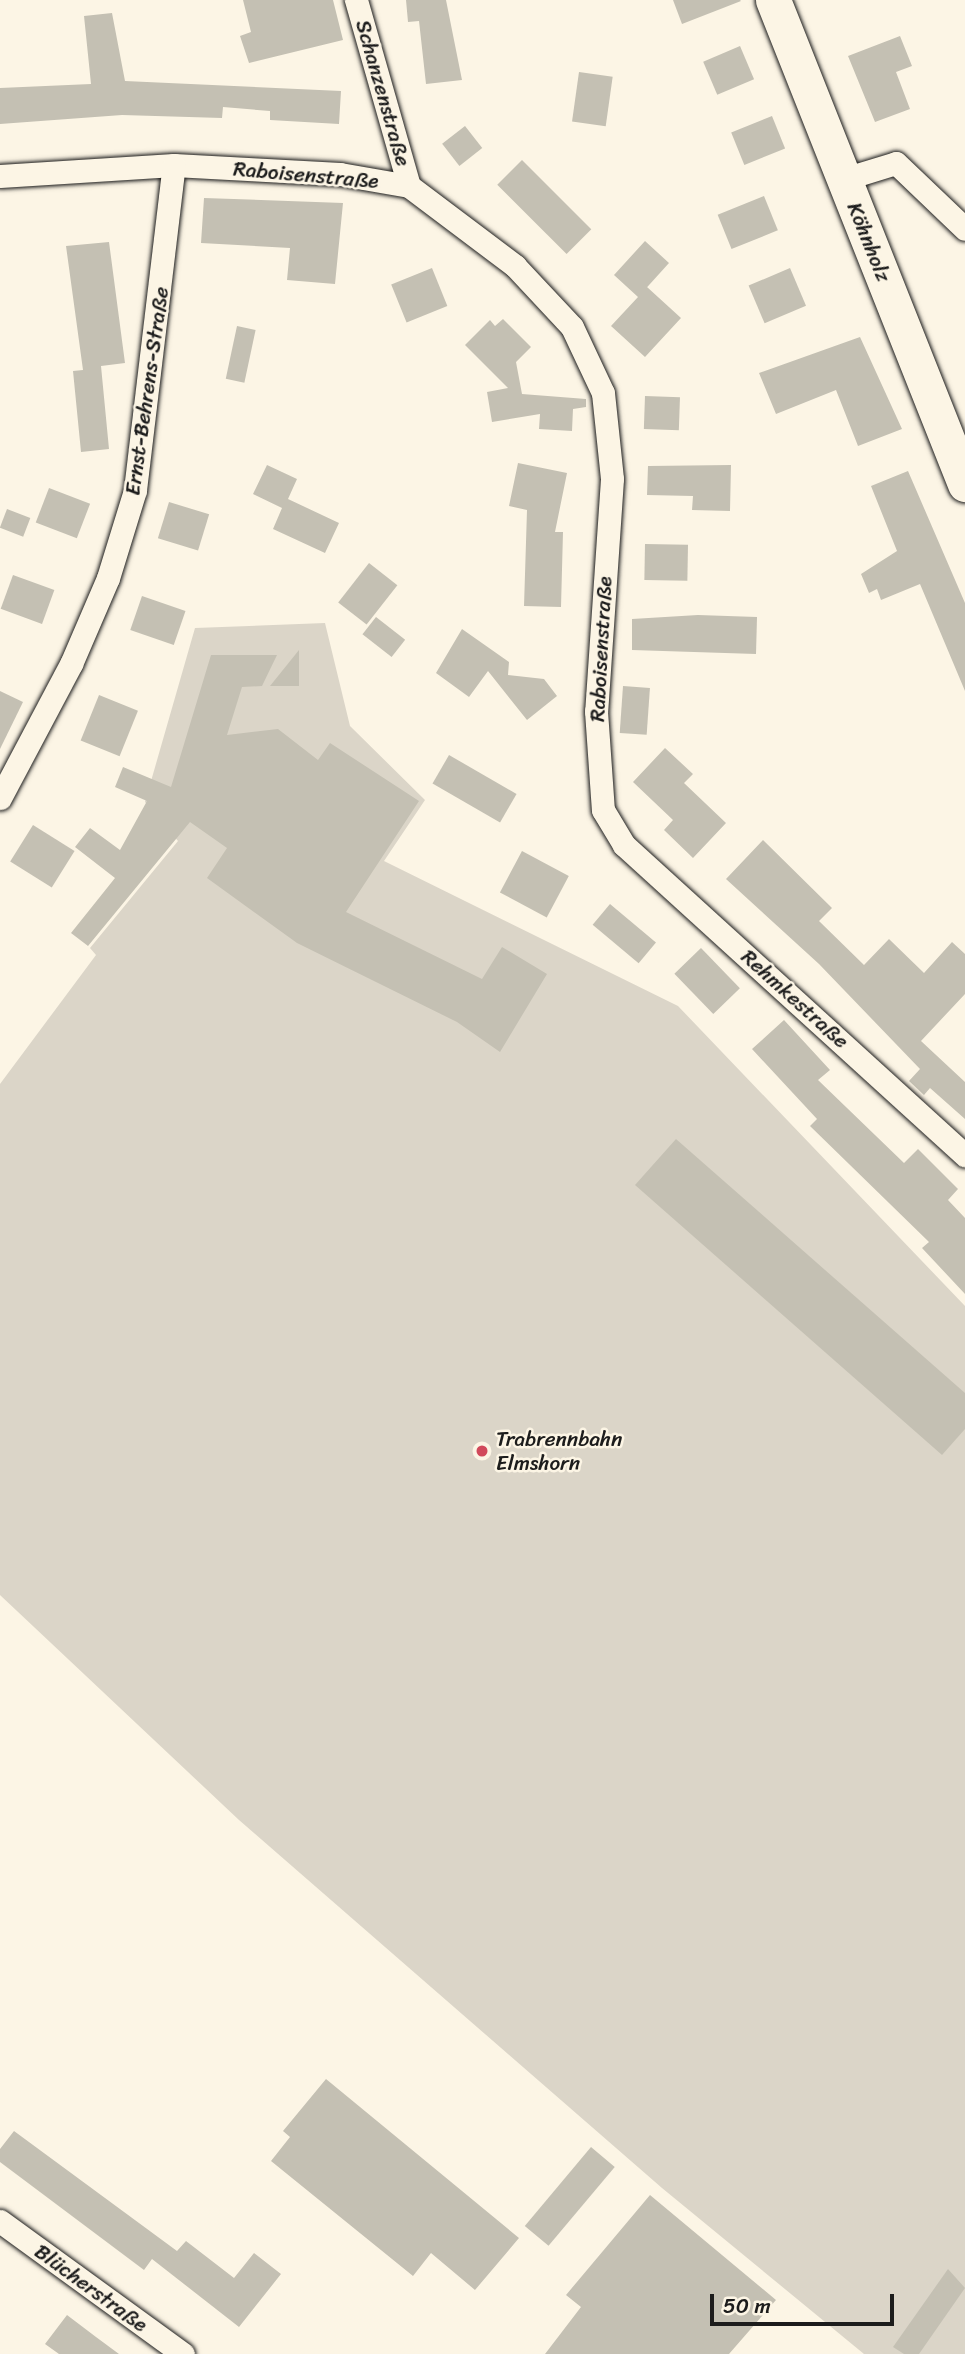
<!DOCTYPE html>
<html>
<head>
<meta charset="utf-8">
<style>
  body { margin:0 }
  #map { position:relative; width:965px; height:2354px; overflow:hidden; background:#fcf5e5; font-family:Sriracha,sans-serif }
  div>[style] { position:absolute }
  .green>* { inset:0; background:#dbd5c8 }
  .building>* { inset:0; background:#c4c0b3; transform-origin:0 0 }
  .roads { filter:drop-shadow(0 0 2px #1c1c1c) drop-shadow(0 0 2px #1c1c1c) }
  .minor>* { height:23px; margin:-11.5px; padding:0 11.5px; transform-origin:11.5px; border-radius:11.5px; background:#fcf5e5 }
  .primary>* { height:35px; margin:-17.5px; padding:0 17.5px; transform-origin:17.5px; border-radius:17.5px; background:#fcf5e5 }
  .dots>* { width:19px; height:19px; translate:-50% -50%; box-sizing:border-box; border:4px solid #fcf5e5; border-radius:50% }
  span { translate:-50% -50%; white-space:nowrap; text-align:center; line-height:1.15; -webkit-text-stroke:5px #fcf5e5; paint-order:stroke }
  .street-label { font-size:21px; color:#1c1c1c }
  .poi-label { font-size:21px; color:#1c1c1c }
  .left { translate:0 -50%; text-align:left }
  .scale { position:absolute; left:710px; top:2294px; width:184px; height:32px; box-sizing:border-box; border:4px solid #1c1c1c; border-top:0; padding-left:9px; font-size:21px; line-height:24px; white-space:nowrap; color:#1c1c1c; -webkit-text-stroke:5px #fcf5e5; paint-order:stroke }
</style>
</head>
<body>
<div id="map">
  <div class="green">
    <div style="clip-path:polygon(325px 623px,350px 726px,425px 800px,384px 861px,678px 1006px,965px 1306px,965px 2354px,864px 2354px,662px 2188px,239px 1820px,0 1595px,0 1084px,96px 955px,90px 948px,178px 841px,145px 802px,195px 628px)"></div>
  </div>
  <div class="building">
    <div style="clip-path:polygon(243px 0,333px 0,343px 40px,249px 63px,240px 36px,251px 32px)"></div>
    <div style="clip-path:polygon(406px 0,446px 0,462px 80px,426px 84px,419px 21px,408px 22px)"></div>
    <div style="clip-path:polygon(673px 0,740px 0,741px 1px,682px 24px)"></div>
    <div style="clip-path:polygon(112px 13px,125px 81px,341px 91px,339px 124px,270px 120px,270px 111px,223px 107px,222px 118px,122px 115px,0 124px,0 88px,91px 84px,84px 16px)"></div>
    <div style="clip-path:polygon(900px 36px,912px 66px,896px 72px,910px 109px,875px 122px,848px 56px)"></div>
    <div style="left:740px;top:46px;width:36px;height:40px;rotate:67deg"></div>
    <div style="left:579px;top:72px;width:34px;height:50px;rotate:8deg"></div>
    <div style="left:772px;top:116px;width:35px;height:44px;rotate:68deg"></div>
    <div style="left:465px;top:126px;width:28px;height:29px;rotate:52deg"></div>
    <div style="left:522px;top:160px;width:98px;height:35px;rotate:45deg"></div>
    <div style="left:764px;top:196px;width:37px;height:50px;rotate:68deg"></div>
    <div style="clip-path:polygon(204px 198px,343px 203px,335px 284px,287px 280px,290px 248px,201px 243px)"></div>
    <div style="clip-path:polygon(645px 241px,669px 263px,640px 295px,647px 287px,681px 318px,645px 357px,611px 326px,638px 297px,614px 275px)"></div>
    <div style="clip-path:polygon(109px 242px,125px 363px,101px 366px,109px 449px,81px 452px,73px 371px,83px 370px,66px 246px)"></div>
    <div style="left:432px;top:268px;width:41px;height:44px;rotate:68deg"></div>
    <div style="left:790px;top:268px;width:41px;height:45px;rotate:67deg"></div>
    <div style="clip-path:polygon(503px 319px,531px 347px,516px 362px,522px 394px,586px 399px,586px 407px,573px 409px,572px 431px,539px 429px,540px 414px,492px 422px,487px 392px,508px 388px,465px 345px,490px 320px,495px 326px)"></div>
    <div style="left:237px;top:326px;width:19px;height:54px;rotate:12deg"></div>
    <div style="clip-path:polygon(860px 337px,902px 429px,858px 446px,836px 390px,776px 414px,759px 373px)"></div>
    <div style="left:645px;top:396px;width:35px;height:33px;rotate:2deg"></div>
    <div style="clip-path:polygon(518px 463px,567px 473px,555px 532px,563px 532px,561px 607px,524px 606px,527px 510px,509px 506px)"></div>
    <div style="clip-path:polygon(267px 465px,297px 479px,288px 499px,339px 523px,325px 553px,273px 529px,282px 508px,253px 494px)"></div>
    <div style="clip-path:polygon(731px 465px,730px 511px,692px 510px,693px 496px,647px 495px,648px 466px)"></div>
    <div style="clip-path:polygon(908px 471px,965px 603px,965px 691px,920px 584px,881px 600px,877px 589px,869px 593px,861px 574px,897px 551px,871px 486px)"></div>
    <div style="left:49px;top:488px;width:44px;height:37px;rotate:21deg"></div>
    <div style="left:169px;top:502px;width:42px;height:38px;rotate:17deg"></div>
    <div style="left:7px;top:509px;width:25px;height:20px;rotate:21deg"></div>
    <div style="left:645px;top:544px;width:43px;height:36px;rotate:1deg"></div>
    <div style="left:369px;top:563px;width:36px;height:50px;rotate:38deg"></div>
    <div style="left:13px;top:575px;width:44px;height:36px;rotate:20deg"></div>
    <div style="left:142px;top:596px;width:46px;height:36px;rotate:19deg"></div>
    <div style="clip-path:polygon(698px 615px,757px 617px,756px 654px,632px 650px,632px 619px)"></div>
    <div style="left:376px;top:617px;width:37px;height:22px;rotate:38deg"></div>
    <div style="clip-path:polygon(462px 629px,509px 662px,508px 675px,544px 679px,557px 696px,527px 720px,488px 671px,469px 697px,436px 673px)"></div>
    <div style="clip-path:polygon(299px 650px,299px 686px,270px 686px)"></div>
    <div style="clip-path:polygon(211px 655px,277px 655px,262px 686px,242px 687px,227px 735px,278px 729px,318px 760px,330px 743px,419px 801px,346px 912px,482px 979px,502px 947px,547px 974px,500px 1052px,457px 1022px,297px 943px,207px 878px,227px 848px,190px 822px,88px 946px,71px 933px,115px 878px,75px 847px,90px 828px,120px 850px,147px 801px,115px 787px,123px 767px,171px 787px)"></div>
    <div style="left:623px;top:686px;width:27px;height:47px;rotate:4deg"></div>
    <div style="clip-path:polygon(0 691px,23px 702px,0 749px)"></div>
    <div style="left:99px;top:695px;width:42px;height:49px;rotate:22deg"></div>
    <div style="clip-path:polygon(665px 748px,693px 774px,684px 783px,726px 823px,693px 858px,664px 830px,673px 820px,633px 782px)"></div>
    <div style="left:449px;top:755px;width:78px;height:33px;rotate:30deg"></div>
    <div style="left:33px;top:825px;width:49px;height:43px;rotate:32deg"></div>
    <div style="clip-path:polygon(763px 840px,832px 908px,819px 921px,864px 965px,889px 939px,924px 973px,952px 942px,965px 954px,965px 994px,921px 1041px,965px 1082px,965px 1119px,930px 1088px,924px 1095px,909px 1081px,920px 1069px,819px 964px,726px 879px)"></div>
    <div style="left:522px;top:851px;width:53px;height:47px;rotate:28deg"></div>
    <div style="left:610px;top:904px;width:60px;height:27px;rotate:40deg"></div>
    <div style="left:701px;top:948px;width:56px;height:37px;rotate:46deg"></div>
    <div style="clip-path:polygon(784px 1020px,830px 1070px,818px 1080px,904px 1163px,918px 1149px,958px 1189px,948px 1200px,965px 1218px,965px 1294px,922px 1248px,929px 1242px,810px 1126px,817px 1119px,752px 1049px)"></div>
    <div style="clip-path:polygon(676px 1139px,965px 1393px,965px 1429px,942px 1455px,635px 1185px)"></div>
    <div style="clip-path:polygon(326px 2079px,519px 2238px,475px 2290px,431px 2253px,413px 2276px,271px 2161px,290px 2137px,283px 2131px)"></div>
    <div style="clip-path:polygon(14px 2131px,177px 2251px,186px 2241px,234px 2278px,254px 2253px,281px 2274px,239px 2327px,152px 2259px,144px 2270px,0 2162px,0 2149px)"></div>
    <div style="left:591px;top:2147px;width:31px;height:103px;rotate:40deg"></div>
    <div style="clip-path:polygon(650px 2195px,776px 2300px,729px 2354px,545px 2354px,581px 2307px,566px 2295px)"></div>
    <div style="clip-path:polygon(948px 2269px,965px 2288px,919px 2354px,904px 2354px,893px 2347px)"></div>
    <div style="clip-path:polygon(67px 2315px,96px 2337px,119px 2354px,59px 2354px,45px 2344px)"></div>
  </div>
  <div class="roads">
    <div class="minor">
      <div style="left:356px;top:0;width:193px;rotate:74.1deg"></div>
      <div style="left:0;top:176px;width:174px;rotate:-3.6deg"></div>
      <div style="left:174px;top:165px;width:166px;rotate:3.1deg"></div>
      <div style="left:340px;top:174px;width:70px;rotate:9.9deg"></div>
      <div style="left:409px;top:186px;width:133px;rotate:37deg"></div>
      <div style="left:515px;top:266px;width:83px;rotate:46.9deg"></div>
      <div style="left:572px;top:327px;width:73px;rotate:64.8deg"></div>
      <div style="left:603px;top:393px;width:86px;rotate:84deg"></div>
      <div style="left:612px;top:479px;width:233px;rotate:93.9deg"></div>
      <div style="left:596px;top:711px;width:99px;rotate:86deg"></div>
      <div style="left:603px;top:810px;width:41px;rotate:59deg"></div>
      <div style="left:624px;top:845px;width:461px;rotate:42.3deg"></div>
      <div style="left:844px;top:179px;width:54px;rotate:-17.1deg"></div>
      <div style="left:896px;top:163px;width:95px;rotate:43.7deg"></div>
      <div style="left:0;top:798px;width:152px;rotate:-62.1deg"></div>
      <div style="left:71px;top:664px;width:94px;rotate:-66.7deg"></div>
      <div style="left:108px;top:578px;width:92px;rotate:-72.9deg"></div>
      <div style="left:135px;top:490px;width:327px;rotate:-83.2deg"></div>
      <div style="left:0;top:2221px;width:226px;rotate:36deg"></div>
    </div>
    <div class="primary">
      <div style="left:773px;top:0;width:521px;rotate:68.36deg"></div>
    </div>
  </div>
  <div class="dots">
    <div style="left:482px;top:1451px;background:#d1495b"></div>
  </div>
  <div class="street-label">
    <span style="left:383px;top:93px;rotate:74deg">Schanzenstraße</span>
    <span style="left:306px;top:175px;rotate:5deg">Raboisenstraße</span>
    <span style="left:869px;top:242px;rotate:68deg">Köhnholz</span>
    <span style="left:147px;top:391px;rotate:-82deg">Ernst-Behrens-Straße</span>
    <span style="left:601px;top:649px;rotate:-87deg">Raboisenstraße</span>
    <span style="left:795px;top:999px;rotate:42deg">Rehmkestraße</span>
    <span style="left:91px;top:2288px;rotate:36deg">Blücherstraße</span>
  </div>
  <div class="poi-label">
    <span class="left" style="left:496px;top:1451px">Trabrennbahn<br>Elmshorn</span>
  </div>
  <div class="scale">50 m</div>
</div>
</body>
</html>
